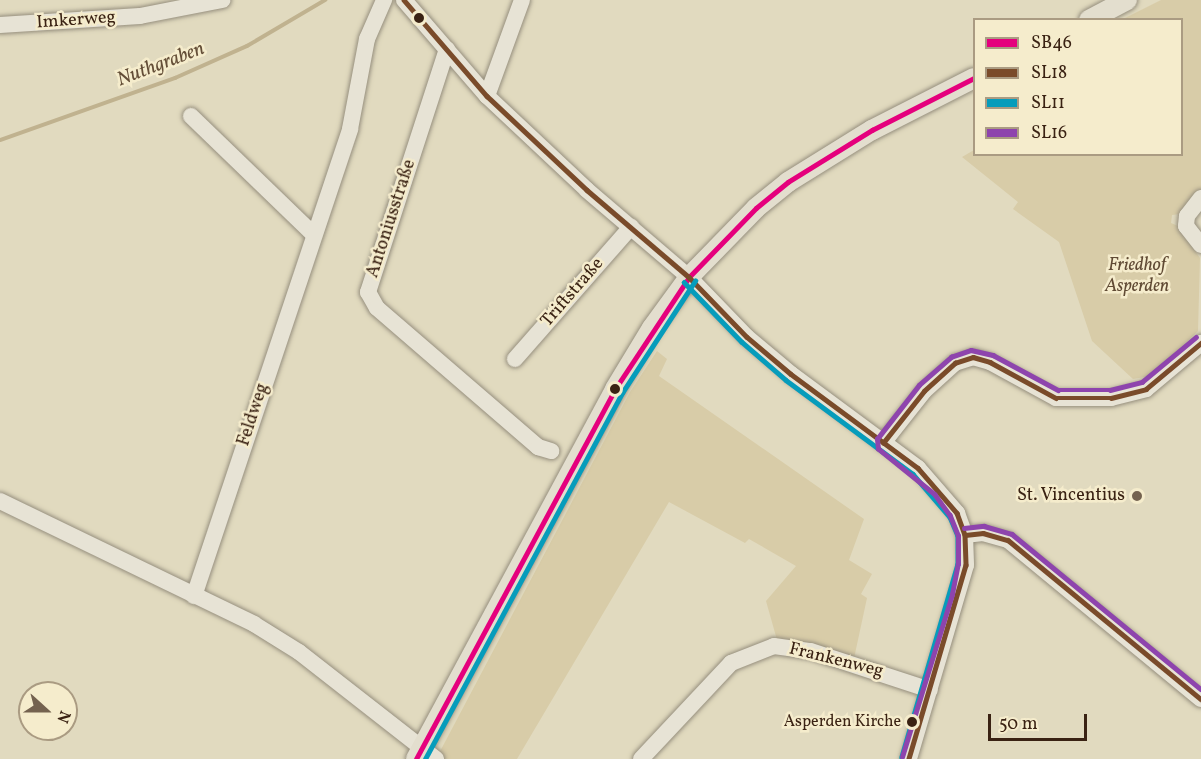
<!DOCTYPE html>
<html>
<head>
<meta charset="utf-8">
<style>
  body { margin:0 }
  #map { position:relative; width:1201px; height:759px; overflow:hidden; background:#e1dabf; font-family:Vollkorn,serif }
  div>[style] { position:absolute }
  .green>* { inset:0; background:#d8cca8 }
  .stream>* { height:4px; margin:-2px; padding:0 2px; transform-origin:2px; border-radius:2px; background:#c0b28f }
  .roads { filter:drop-shadow(0 0 2px #968f7e) drop-shadow(0 0 2px #968f7e) }
  .minor>* { height:16px; margin:-8px; padding:0 8px; transform-origin:8px; border-radius:8px; background:#e7e3d5 }
  .major>* { height:20px; margin:-10px; padding:0 10px; transform-origin:10px; border-radius:10px; background:#e3dece }
  .bus-1>* { height:4.5px; margin:-2.25px; padding:0 2.25px; transform-origin:2.25px; border-radius:2.25px; background:#e5007d }
  .bus-2>* { height:4.5px; margin:-2.25px; padding:0 2.25px; transform-origin:2.25px; border-radius:2.25px; background:#7a4b2a }
  .bus-3>* { height:4.5px; margin:-2.25px; padding:0 2.25px; transform-origin:2.25px; border-radius:2.25px; background:#069cbb }
  .bus-4>* { height:4.5px; margin:-2.25px; padding:0 2.25px; transform-origin:2.25px; border-radius:2.25px; background:#8e44ad }
  .dots>* { width:16px; height:16px; translate:-50% -50%; box-sizing:border-box; border:3px solid #f5eccc; border-radius:50% }
  span { translate:-50% -50%; white-space:nowrap; text-align:center; line-height:1.15; -webkit-text-stroke:5px #f5eccc; paint-order:stroke }
  .bus-label { font-size:16px; color:#3a2213 }
  .right { translate:-100% -50%; text-align:right }
  .street-label { font-size:18px; color:#3a2213 }
  .park-label { font-size:18px; color:#604a34; font-style:italic }
  .poi-label { font-size:18px; color:#3a2213 }
  .water-label { font-size:20px; color:#644e37; font-style:italic }
  .legend { position:absolute; left:973px; top:18px; width:210px; height:138px; box-sizing:border-box; background:#f5eccc; border:2px solid #aa9b82; margin:0; padding:8px 10px; list-style:none; font-size:18px; color:#3a2213 }
  .legend li { display:flex; align-items:center; gap:12px; height:30px }
  .legend b { width:30px; border:2px solid #aa9b82 }
  .north { position:absolute; left:18px; top:681px; width:60px; height:60px; box-sizing:border-box; background:#f5eccc; border:2px solid #aa9b82; border-radius:50%; rotate:111deg; font-size:16px; font-weight:700; line-height:24px; text-align:center; color:#3a2213 }
  .north::after { content:''; display:block; margin:auto; width:21px; height:27px; background:#74624f; clip-path:polygon(50% 0,100% 100%,50% 72%,0 100%) }
  .scale { position:absolute; left:988px; top:714px; width:99px; height:27px; box-sizing:border-box; border:3px solid #3a2213; border-top:0; padding-left:8px; font-size:18px; line-height:21px; white-space:nowrap; color:#3a2213; -webkit-text-stroke:4px #f5eccc; paint-order:stroke }
</style>
</head>
<body>
<div id="map">
  <div class="green">
    <div style="clip-path:polygon(1161px 0,1201px 0,1201px 190px,1181px 214px,1172px 215px,1171px 223px,1178px 226px,1200px 258px,1198px 331px,1150px 376px,1133px 379px,1092px 341px,1059px 242px,1013px 209px,1018px 202px,962px 157px,974px 150px,974px 154px,1182px 154px,1182px 20px,1123px 19px)"></div>
    <div style="clip-path:polygon(657px 351px,667px 359px,659px 376px,864px 519px,849px 560px,872px 574px,861px 594px,867px 598px,853px 663px,779px 647px,766px 601px,796px 566px,749px 539px,745px 543px,669px 502px,517px 759px,436px 759px,630px 392px)"></div>
  </div>
  <div class="stream">
    <div style="left:0;top:140px;width:186px;rotate:-19.5deg"></div>
    <div style="left:175px;top:78px;width:79px;rotate:-24deg"></div>
    <div style="left:247px;top:46px;width:91px;rotate:-30.5deg"></div>
  </div>
  <div class="roads">
    <div class="minor">
      <div style="left:404px;top:0;width:127px;rotate:49.2deg"></div>
      <div style="left:487px;top:96px;width:137px;rotate:43.2deg"></div>
      <div style="left:587px;top:190px;width:134px;rotate:40.5deg"></div>
      <div style="left:689px;top:277px;width:83px;rotate:46deg"></div>
      <div style="left:747px;top:337px;width:57px;rotate:40.1deg"></div>
      <div style="left:791px;top:374px;width:158px;rotate:36.5deg"></div>
      <div style="left:918px;top:468px;width:60px;rotate:49.1deg"></div>
      <div style="left:957px;top:513px;width:23px;rotate:70deg"></div>
      <div style="left:965px;top:535px;width:30px;rotate:88deg"></div>
      <div style="left:966px;top:565px;width:202px;rotate:106.4deg"></div>
      <div style="left:0;top:25px;width:140px;rotate:-3.7deg"></div>
      <div style="left:140px;top:16px;width:84px;rotate:-11deg"></div>
      <div style="left:447px;top:49px;width:256px;rotate:108deg"></div>
      <div style="left:368px;top:292px;width:18px;rotate:61deg"></div>
      <div style="left:377px;top:308px;width:213px;rotate:40.8deg"></div>
      <div style="left:538px;top:447px;width:14px;rotate:17deg"></div>
      <div style="left:487px;top:96px;width:102px;rotate:-70deg"></div>
      <div style="left:191px;top:116px;width:170px;rotate:44deg"></div>
      <div style="left:1201px;top:198px;width:23px;rotate:128deg"></div>
      <div style="left:1187px;top:216px;width:10px;rotate:96deg"></div>
      <div style="left:1186px;top:226px;width:24px;rotate:52deg"></div>
      <div style="left:515px;top:359px;width:176px;rotate:-48.7deg"></div>
      <div style="left:883px;top:443px;width:66px;rotate:-51.7deg"></div>
      <div style="left:924px;top:391px;width:42px;rotate:-42.1deg"></div>
      <div style="left:955px;top:363px;width:19px;rotate:-18deg"></div>
      <div style="left:973px;top:357px;width:18px;rotate:16deg"></div>
      <div style="left:990px;top:362px;width:75px;rotate:28.6deg"></div>
      <div style="left:1056px;top:398px;width:55px"></div>
      <div style="left:1111px;top:398px;width:36px;rotate:-14deg"></div>
      <div style="left:1146px;top:389px;width:72px;rotate:-39.9deg"></div>
      <div style="left:0;top:501px;width:282px;rotate:25.8deg"></div>
      <div style="left:254px;top:624px;width:53px;rotate:31.9deg"></div>
      <div style="left:299px;top:652px;width:174px;rotate:38deg"></div>
      <div style="left:965px;top:535px;width:18px;rotate:-6deg"></div>
      <div style="left:983px;top:533px;width:26px;rotate:16deg"></div>
      <div style="left:1008px;top:540px;width:250px;rotate:39.5deg"></div>
      <div style="left:194px;top:596px;width:492px;rotate:-71.5deg"></div>
      <div style="left:350px;top:129px;width:92px;rotate:-79.3deg"></div>
      <div style="left:367px;top:39px;width:43px;rotate:-66.4deg"></div>
      <div style="left:641px;top:759px;width:132px;rotate:-46.8deg"></div>
      <div style="left:731px;top:663px;width:46px;rotate:-21.6deg"></div>
      <div style="left:774px;top:646px;width:37px;rotate:8deg"></div>
      <div style="left:811px;top:651px;width:125px;rotate:18.1deg"></div>
    </div>
    <div class="major">
      <div style="left:1089px;top:20px;width:43px;rotate:-27.8deg"></div>
      <div style="left:416px;top:759px;width:420px;rotate:-61.7deg"></div>
      <div style="left:615px;top:389px;width:71px;rotate:-58.8deg"></div>
      <div style="left:652px;top:328px;width:63px;rotate:-54deg"></div>
      <div style="left:689px;top:277px;width:96px;rotate:-45.8deg"></div>
      <div style="left:756px;top:208px;width:41px;rotate:-39.1deg"></div>
      <div style="left:788px;top:182px;width:99px;rotate:-31.8deg"></div>
      <div style="left:872px;top:130px;width:114px;rotate:-27deg"></div>
    </div>
  </div>
  <div class="bus-1">
    <div style="left:416px;top:759px;width:420px;rotate:-61.7deg"></div>
    <div style="left:615px;top:389px;width:134px;rotate:-56.5deg"></div>
    <div style="left:689px;top:277px;width:96px;rotate:-45.8deg"></div>
    <div style="left:756px;top:208px;width:41px;rotate:-39.1deg"></div>
    <div style="left:788px;top:182px;width:99px;rotate:-31.8deg"></div>
    <div style="left:872px;top:130px;width:114px;rotate:-27deg"></div>
  </div>
  <div class="bus-2">
    <div style="left:404px;top:0;width:127px;rotate:49.2deg"></div>
    <div style="left:487px;top:96px;width:137px;rotate:43.2deg"></div>
    <div style="left:587px;top:190px;width:134px;rotate:40.5deg"></div>
    <div style="left:689px;top:277px;width:83px;rotate:46deg"></div>
    <div style="left:747px;top:337px;width:57px;rotate:40.1deg"></div>
    <div style="left:791px;top:374px;width:158px;rotate:36.5deg"></div>
    <div style="left:918px;top:468px;width:60px;rotate:49.1deg"></div>
    <div style="left:957px;top:513px;width:23px;rotate:70deg"></div>
    <div style="left:965px;top:535px;width:30px;rotate:88deg"></div>
    <div style="left:966px;top:565px;width:202px;rotate:106.4deg"></div>
    <div style="left:883px;top:443px;width:66px;rotate:-51.7deg"></div>
    <div style="left:924px;top:391px;width:42px;rotate:-42.1deg"></div>
    <div style="left:955px;top:363px;width:19px;rotate:-18deg"></div>
    <div style="left:973px;top:357px;width:18px;rotate:16deg"></div>
    <div style="left:990px;top:362px;width:75px;rotate:28.6deg"></div>
    <div style="left:1056px;top:398px;width:55px"></div>
    <div style="left:1111px;top:398px;width:36px;rotate:-14deg"></div>
    <div style="left:1146px;top:389px;width:72px;rotate:-39.9deg"></div>
    <div style="left:965px;top:535px;width:18px;rotate:-6deg"></div>
    <div style="left:983px;top:533px;width:26px;rotate:16deg"></div>
    <div style="left:1008px;top:540px;width:250px;rotate:39.5deg"></div>
  </div>
  <div class="bus-3">
    <div style="left:684px;top:282px;width:83px;rotate:46deg"></div>
    <div style="left:742px;top:342px;width:58px;rotate:40.8deg"></div>
    <div style="left:786px;top:380px;width:158px;rotate:36.5deg"></div>
    <div style="left:913px;top:474px;width:57px;rotate:49.3deg"></div>
    <div style="left:950px;top:517px;width:21px;rotate:67deg"></div>
    <div style="left:958px;top:536px;width:28px;rotate:90deg"></div>
    <div style="left:958px;top:564px;width:201px;rotate:106.2deg"></div>
    <div style="left:425px;top:759px;width:416px;rotate:-61.7deg"></div>
    <div style="left:622px;top:393px;width:134px;rotate:-56.9deg"></div>
  </div>
  <div class="bus-4">
    <div style="left:964px;top:528px;width:20px;rotate:-6deg"></div>
    <div style="left:984px;top:526px;width:29px;rotate:16deg"></div>
    <div style="left:1012px;top:534px;width:244px;rotate:39.4deg"></div>
    <div style="left:902px;top:757px;width:170px;rotate:-72.9deg"></div>
    <div style="left:952px;top:594px;width:31px;rotate:-79deg"></div>
    <div style="left:958px;top:564px;width:28px;rotate:-90deg"></div>
    <div style="left:958px;top:536px;width:22px;rotate:-112deg"></div>
    <div style="left:950px;top:516px;width:26px;rotate:-126deg"></div>
    <div style="left:935px;top:495px;width:73px;rotate:-141.1deg"></div>
    <div style="left:878px;top:449px;width:10px;rotate:-96deg"></div>
    <div style="left:877px;top:439px;width:68px;rotate:-52.1deg"></div>
    <div style="left:919px;top:385px;width:43px;rotate:-41.2deg"></div>
    <div style="left:951px;top:357px;width:21px;rotate:-19deg"></div>
    <div style="left:971px;top:350px;width:23px;rotate:13deg"></div>
    <div style="left:993px;top:355px;width:74px;rotate:28.3deg"></div>
    <div style="left:1058px;top:390px;width:52px"></div>
    <div style="left:1110px;top:390px;width:33px;rotate:-14deg"></div>
    <div style="left:1142px;top:382px;width:70px;rotate:-39.8deg"></div>
  </div>
  <div class="dots">
    <div style="left:419px;top:18px;background:#3a2213"></div>
    <div style="left:615px;top:389px;background:#3a2213"></div>
    <div style="left:1137px;top:496px;background:#74624f"></div>
    <div style="left:912px;top:722px;background:#3a2213"></div>
  </div>
  <div class="bus-label">
    <span class="right" style="left:901px;top:722px">Asperden Kirche</span>
  </div>
  <div class="street-label">
    <span style="left:76px;top:21px;rotate:-4deg">Imkerweg</span>
    <span style="left:392px;top:219px;rotate:-72deg">Antoniusstraße</span>
    <span style="left:573px;top:293px;rotate:-49deg">Triftstraße</span>
    <span style="left:254px;top:415px;rotate:-72deg">Feldweg</span>
    <span style="left:836px;top:661px;rotate:14deg">Frankenweg</span>
  </div>
  <div class="park-label">
    <span style="left:1137px;top:277px">Friedhof<br>Asperden</span>
  </div>
  <div class="poi-label">
    <span class="right" style="left:1125px;top:496px">St. Vincentius</span>
  </div>
  <div class="water-label">
    <span style="left:161px;top:65px;rotate:-21deg">Nuthgraben</span>
  </div>
  <ul class="legend">
  <li><b style="height:8px;background:#e5007d"></b>SB46</li>
  <li><b style="height:8px;background:#7a4b2a"></b>SL18</li>
  <li><b style="height:8px;background:#069cbb"></b>SL11</li>
  <li><b style="height:8px;background:#8e44ad"></b>SL16</li>
  </ul>
  <div class="north">N</div>
  <div class="scale">50 m</div>
</div>
</body>
</html>
